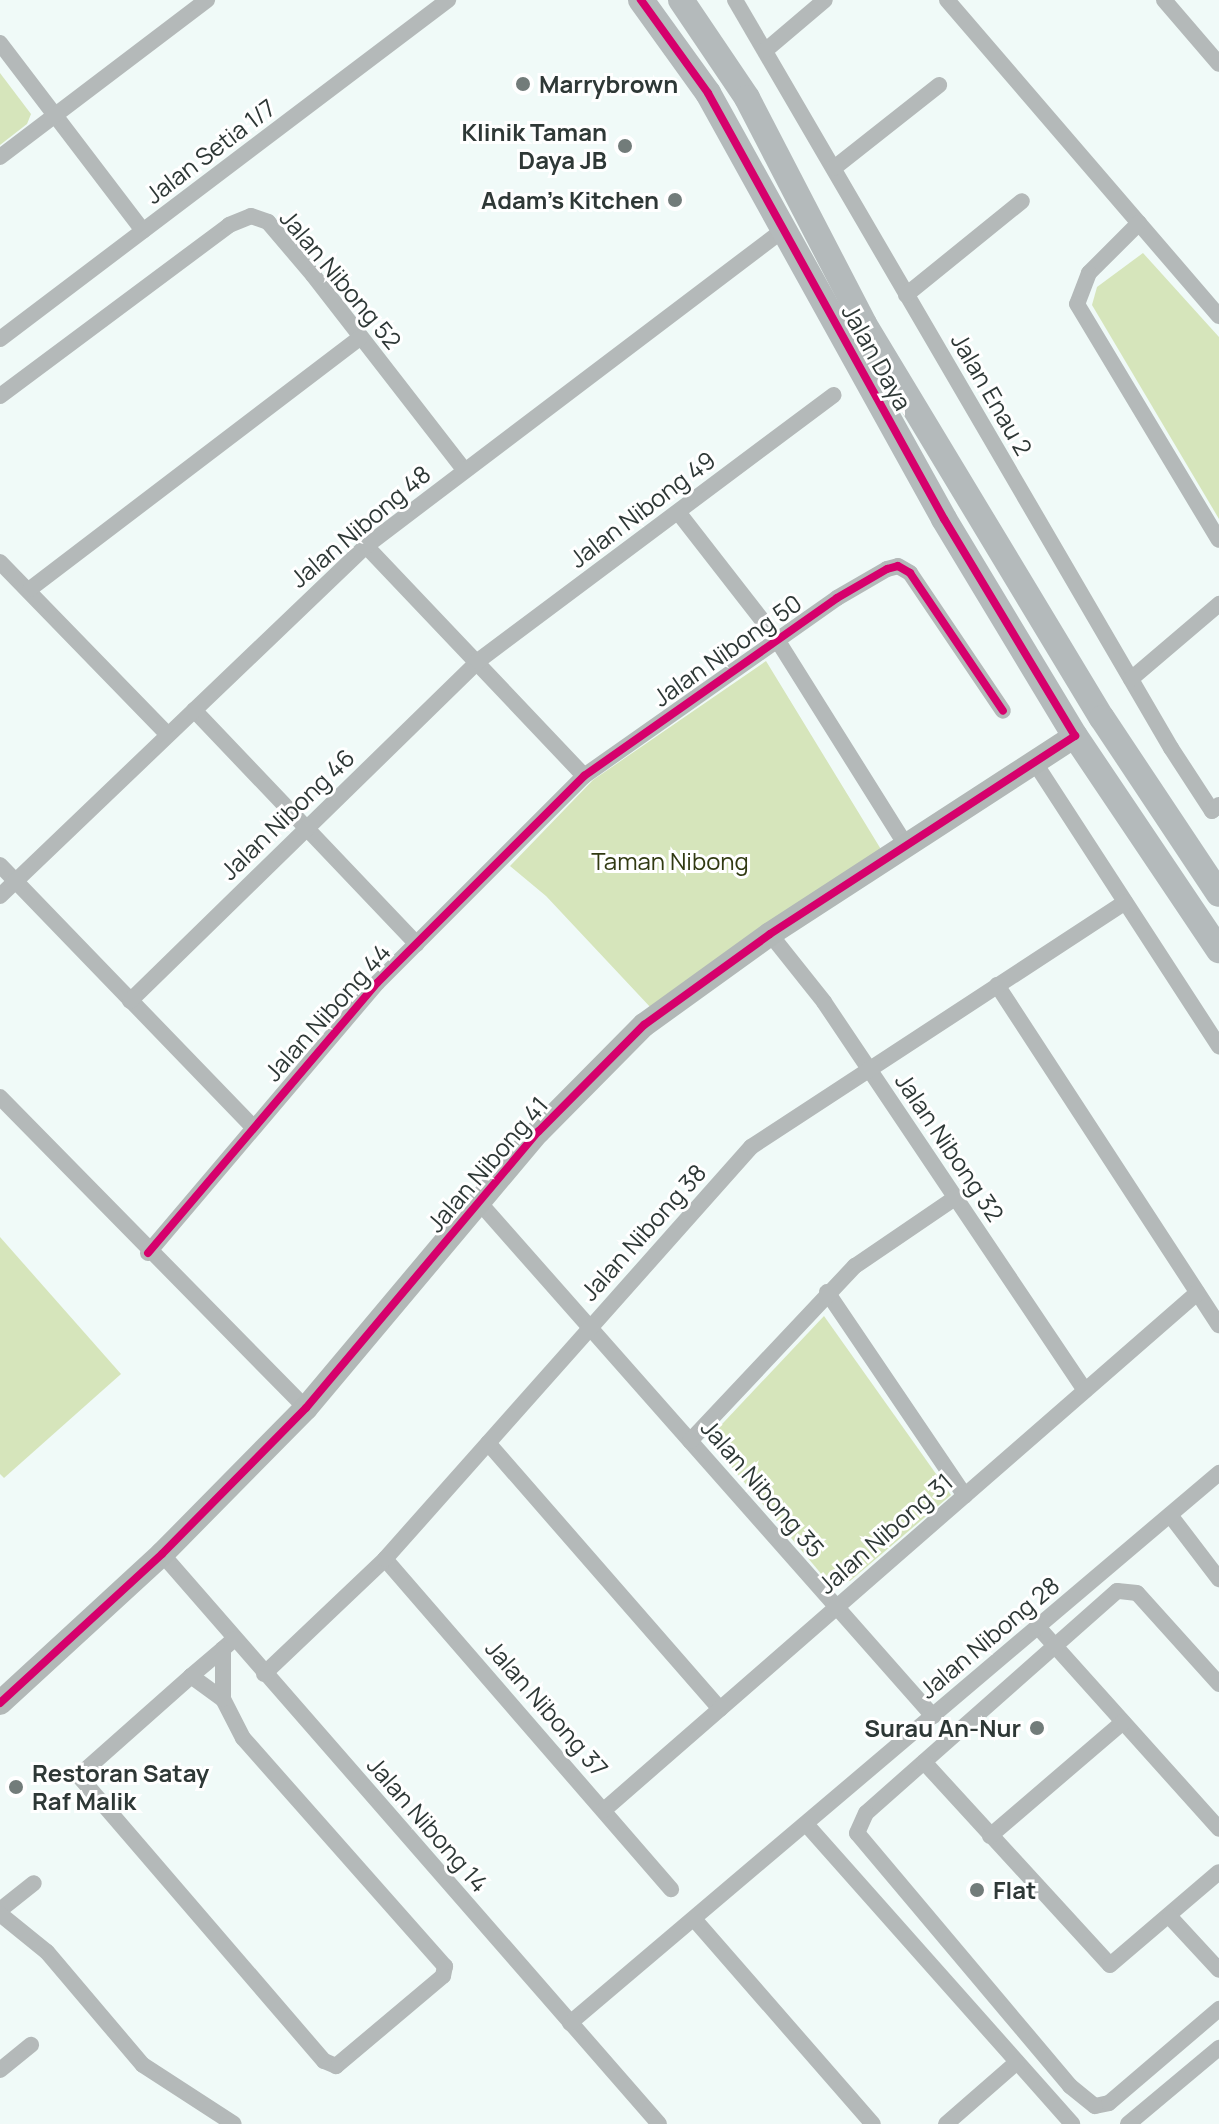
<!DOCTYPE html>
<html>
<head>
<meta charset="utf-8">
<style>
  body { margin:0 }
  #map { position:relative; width:1219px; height:2124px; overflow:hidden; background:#f0faf8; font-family:Manrope,sans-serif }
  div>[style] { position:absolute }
  .green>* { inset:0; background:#d6e5bb }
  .minor>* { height:16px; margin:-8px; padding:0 8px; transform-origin:8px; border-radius:8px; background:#b4b9b9 }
  .secondary>* { height:24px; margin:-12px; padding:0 12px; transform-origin:12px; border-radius:12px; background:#b2b8b7 }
  .primary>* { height:26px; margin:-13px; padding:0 13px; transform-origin:13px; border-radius:13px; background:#b4babb }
  .cycleway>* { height:8px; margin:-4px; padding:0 4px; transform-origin:4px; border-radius:4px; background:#d6006c }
  .dots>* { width:22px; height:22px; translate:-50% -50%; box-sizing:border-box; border:4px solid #fff; border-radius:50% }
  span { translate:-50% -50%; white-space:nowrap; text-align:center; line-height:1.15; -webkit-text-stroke:6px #fff; paint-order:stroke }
  .poi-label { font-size:24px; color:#2e3836; font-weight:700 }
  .left { translate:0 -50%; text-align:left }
  .right { translate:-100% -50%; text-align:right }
  .street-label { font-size:24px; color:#2e3836 }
  .park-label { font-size:24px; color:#313a12 }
</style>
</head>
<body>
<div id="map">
  <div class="green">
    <div style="clip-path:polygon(0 73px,31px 114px,27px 124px,0 145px)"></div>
    <div style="clip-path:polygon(1143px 253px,1219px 337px,1219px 519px,1092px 305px,1097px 287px)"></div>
    <div style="clip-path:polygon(766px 661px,882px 851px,652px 1009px,546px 896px,510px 866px,593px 780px)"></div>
    <div style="clip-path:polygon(0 1237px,121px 1374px,4px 1478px,0 1474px)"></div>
    <div style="clip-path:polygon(824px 1316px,951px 1495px,850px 1581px,828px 1582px,708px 1439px)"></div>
  </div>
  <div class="minor">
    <div style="left:735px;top:0;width:866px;rotate:59.76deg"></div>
    <div style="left:1171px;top:748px;width:75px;rotate:56.9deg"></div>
    <div style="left:1212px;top:811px;width:9px;rotate:-41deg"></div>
    <div style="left:947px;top:0;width:417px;rotate:49.3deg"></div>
    <div style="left:1164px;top:0;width:84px;rotate:49.3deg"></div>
    <div style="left:0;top:43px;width:236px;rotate:52.7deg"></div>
    <div style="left:766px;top:50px;width:77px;rotate:-40.3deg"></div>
    <div style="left:0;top:157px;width:260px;rotate:-37.2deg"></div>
    <div style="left:834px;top:168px;width:134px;rotate:-38.3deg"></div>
    <div style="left:1139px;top:223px;width:71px;rotate:135deg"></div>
    <div style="left:1089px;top:273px;width:33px;rotate:111deg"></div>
    <div style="left:1077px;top:304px;width:275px;rotate:59deg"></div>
    <div style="left:906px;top:295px;width:149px;rotate:-39deg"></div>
    <div style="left:0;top:339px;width:562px;rotate:-37.11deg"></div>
    <div style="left:0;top:396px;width:286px;rotate:-36.7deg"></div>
    <div style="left:229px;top:225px;width:24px;rotate:-22deg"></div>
    <div style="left:251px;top:216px;width:18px;rotate:19deg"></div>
    <div style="left:268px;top:222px;width:70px;rotate:49.7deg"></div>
    <div style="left:313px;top:275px;width:247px;rotate:52.2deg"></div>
    <div style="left:678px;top:512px;width:160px;rotate:52.1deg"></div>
    <div style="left:776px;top:638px;width:244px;rotate:57.9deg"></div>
    <div style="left:366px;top:546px;width:317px;rotate:46.5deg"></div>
    <div style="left:0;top:562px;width:240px;rotate:45.8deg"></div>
    <div style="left:30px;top:589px;width:415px;rotate:-37.3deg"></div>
    <div style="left:1131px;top:679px;width:116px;rotate:-40.4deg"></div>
    <div style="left:194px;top:710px;width:323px;rotate:46.4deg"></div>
    <div style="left:1035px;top:763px;width:338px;rotate:57deg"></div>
    <div style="left:0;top:865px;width:363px;rotate:46deg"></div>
    <div style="left:0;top:896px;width:506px;rotate:-43.72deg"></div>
    <div style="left:366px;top:546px;width:523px;rotate:-37.15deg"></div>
    <div style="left:770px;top:934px;width:87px;rotate:51.5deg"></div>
    <div style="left:824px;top:1002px;width:468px;rotate:56.1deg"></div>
    <div style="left:997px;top:985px;width:406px;rotate:56.9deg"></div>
    <div style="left:130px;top:1001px;width:487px;rotate:-44.3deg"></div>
    <div style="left:478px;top:661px;width:444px;rotate:-36.8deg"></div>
    <div style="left:0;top:1097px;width:436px;rotate:45.5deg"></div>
    <div style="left:479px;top:1202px;width:686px;rotate:48.55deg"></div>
    <div style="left:148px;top:1253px;width:354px;rotate:-49.7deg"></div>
    <div style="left:377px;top:983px;width:293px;rotate:-45deg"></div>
    <div style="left:584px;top:776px;width:309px;rotate:-35.1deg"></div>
    <div style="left:837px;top:598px;width:58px;rotate:-30.1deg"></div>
    <div style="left:887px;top:569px;width:11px;rotate:-15deg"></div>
    <div style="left:898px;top:566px;width:14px;rotate:30deg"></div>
    <div style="left:910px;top:573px;width:166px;rotate:56deg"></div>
    <div style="left:827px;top:1292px;width:246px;rotate:55.9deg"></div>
    <div style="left:690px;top:1441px;width:241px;rotate:-46.7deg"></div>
    <div style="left:855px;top:1266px;width:121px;rotate:-34.2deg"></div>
    <div style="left:488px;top:1443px;width:353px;rotate:48.9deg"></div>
    <div style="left:1170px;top:1515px;width:81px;rotate:52.6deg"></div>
    <div style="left:162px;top:1554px;width:756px;rotate:48.91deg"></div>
    <div style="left:385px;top:1559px;width:437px;rotate:49.1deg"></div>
    <div style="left:1038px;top:1627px;width:271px;rotate:48.1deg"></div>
    <div style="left:264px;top:1674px;width:167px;rotate:-43.5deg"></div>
    <div style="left:385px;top:1559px;width:551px;rotate:-48.38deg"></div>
    <div style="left:751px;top:1147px;width:447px;rotate:-33.2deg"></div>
    <div style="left:191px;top:1676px;width:39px;rotate:36deg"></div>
    <div style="left:223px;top:1699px;width:44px;rotate:62.9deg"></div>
    <div style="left:243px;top:1738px;width:305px;rotate:48.5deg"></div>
    <div style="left:445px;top:1966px;width:10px;rotate:101deg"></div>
    <div style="left:443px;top:1976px;width:140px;rotate:139.9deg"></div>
    <div style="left:336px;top:2066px;width:13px;rotate:-157deg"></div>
    <div style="left:324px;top:2061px;width:374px;rotate:-130.7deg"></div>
    <div style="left:80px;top:1777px;width:6px;rotate:-59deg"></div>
    <div style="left:83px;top:1772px;width:144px;rotate:-41.6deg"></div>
    <div style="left:191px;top:1676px;width:42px;rotate:-40.2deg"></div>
    <div style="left:223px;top:1649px;width:15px;rotate:-42deg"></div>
    <div style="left:1219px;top:1684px;width:122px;rotate:-132deg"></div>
    <div style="left:1137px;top:1593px;width:20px;rotate:-174deg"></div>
    <div style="left:1117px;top:1591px;width:335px;rotate:138.5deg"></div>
    <div style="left:866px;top:1813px;width:22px;rotate:114deg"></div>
    <div style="left:857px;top:1833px;width:331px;rotate:49.9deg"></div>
    <div style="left:1070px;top:2086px;width:32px;rotate:39deg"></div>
    <div style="left:1095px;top:2106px;width:14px;rotate:-12deg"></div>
    <div style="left:1109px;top:2103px;width:145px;rotate:-40.5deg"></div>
    <div style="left:223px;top:1699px;width:50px;rotate:-90deg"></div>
    <div style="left:924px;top:1762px;width:275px;rotate:47.5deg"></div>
    <div style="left:1110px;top:1965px;width:143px;rotate:-40.5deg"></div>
    <div style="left:604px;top:1810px;width:787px;rotate:-41.08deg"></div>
    <div style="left:806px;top:1824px;width:401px;rotate:48.4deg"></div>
    <div style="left:990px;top:1836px;width:175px;rotate:-40.6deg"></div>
    <div style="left:0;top:1910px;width:43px;rotate:-38.5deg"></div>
    <div style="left:0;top:1914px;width:60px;rotate:39deg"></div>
    <div style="left:47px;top:1952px;width:148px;rotate:49.7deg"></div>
    <div style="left:143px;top:2065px;width:108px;rotate:33deg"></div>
    <div style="left:1170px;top:1917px;width:72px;rotate:47.2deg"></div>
    <div style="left:694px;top:1919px;width:272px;rotate:48.9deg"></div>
    <div style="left:570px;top:2023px;width:851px;rotate:-40.28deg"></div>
    <div style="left:0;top:2070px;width:40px;rotate:-39deg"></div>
    <div style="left:946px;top:2124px;width:94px;rotate:-41.1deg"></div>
    <div style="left:1128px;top:2124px;width:119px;rotate:-39.9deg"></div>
  </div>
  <div class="secondary">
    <div style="left:0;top:1703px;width:220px;rotate:-42.6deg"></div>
    <div style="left:162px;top:1554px;width:205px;rotate:-45.4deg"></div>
    <div style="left:306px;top:1408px;width:361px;rotate:-50deg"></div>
    <div style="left:538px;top:1132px;width:151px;rotate:-45.3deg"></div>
    <div style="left:644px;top:1025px;width:155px;rotate:-35.8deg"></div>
    <div style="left:770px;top:934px;width:364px;rotate:-33deg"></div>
  </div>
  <div class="primary">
    <div style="left:641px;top:0;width:115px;rotate:54.2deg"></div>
    <div style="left:708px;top:93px;width:487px;rotate:61deg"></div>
    <div style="left:944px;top:519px;width:253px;rotate:58.9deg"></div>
    <div style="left:1075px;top:736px;width:258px;rotate:56.1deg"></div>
    <div style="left:681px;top:0;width:118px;rotate:56deg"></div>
    <div style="left:747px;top:98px;width:254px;rotate:62.6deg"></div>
    <div style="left:864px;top:324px;width:460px;rotate:58.9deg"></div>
    <div style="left:1102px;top:718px;width:211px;rotate:56.4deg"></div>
  </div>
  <div class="cycleway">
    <div style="left:148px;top:1253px;width:354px;rotate:-49.7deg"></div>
    <div style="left:377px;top:983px;width:293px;rotate:-45deg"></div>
    <div style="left:584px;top:776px;width:309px;rotate:-35.1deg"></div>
    <div style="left:837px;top:598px;width:58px;rotate:-30.1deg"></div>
    <div style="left:887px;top:569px;width:11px;rotate:-15deg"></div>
    <div style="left:898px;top:566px;width:14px;rotate:30deg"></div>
    <div style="left:910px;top:573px;width:166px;rotate:56deg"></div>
    <div style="left:0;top:1703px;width:220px;rotate:-42.6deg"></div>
    <div style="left:162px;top:1554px;width:205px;rotate:-45.4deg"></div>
    <div style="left:306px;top:1408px;width:361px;rotate:-50deg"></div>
    <div style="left:538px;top:1132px;width:151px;rotate:-45.3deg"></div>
    <div style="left:644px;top:1025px;width:155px;rotate:-35.8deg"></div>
    <div style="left:770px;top:934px;width:364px;rotate:-33deg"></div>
    <div style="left:1075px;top:736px;width:253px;rotate:-121.1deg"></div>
    <div style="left:944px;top:519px;width:487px;rotate:-119deg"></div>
    <div style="left:708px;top:93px;width:115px;rotate:-125.8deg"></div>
  </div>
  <div class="dots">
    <div style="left:523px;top:84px;background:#727c7a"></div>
    <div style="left:625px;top:146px;background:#727c7a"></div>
    <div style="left:675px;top:200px;background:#727c7a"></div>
    <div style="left:1037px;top:1728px;background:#727c7a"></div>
    <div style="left:16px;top:1787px;background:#727c7a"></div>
    <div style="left:977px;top:1890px;background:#727c7a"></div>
  </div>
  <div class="poi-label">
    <span class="left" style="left:539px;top:84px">Marrybrown</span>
    <span class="right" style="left:607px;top:146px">Klinik Taman<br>Daya JB</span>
    <span class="right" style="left:659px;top:200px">Adam’s Kitchen</span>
    <span class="right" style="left:1021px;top:1728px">Surau An-Nur</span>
    <span class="left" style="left:32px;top:1787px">Restoran Satay<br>Raf Malik</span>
    <span class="left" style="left:993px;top:1890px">Flat</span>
  </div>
  <div class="street-label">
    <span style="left:210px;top:151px;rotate:-37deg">Jalan Setia 1/7</span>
    <span style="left:341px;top:279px;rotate:50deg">Jalan Nibong 52</span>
    <span style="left:877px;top:357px;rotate:61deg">Jalan Daya</span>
    <span style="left:992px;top:394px;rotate:60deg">Jalan Enau 2</span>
    <span style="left:642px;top:509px;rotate:-37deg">Jalan Nibong 49</span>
    <span style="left:360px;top:526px;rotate:-40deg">Jalan Nibong 48</span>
    <span style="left:727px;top:650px;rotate:-35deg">Jalan Nibong 50</span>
    <span style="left:287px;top:814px;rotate:-44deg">Jalan Nibong 46</span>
    <span style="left:327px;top:1012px;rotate:-48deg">Jalan Nibong 44</span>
    <span style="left:950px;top:1147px;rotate:56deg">Jalan Nibong 32</span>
    <span style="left:487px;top:1164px;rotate:-49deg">Jalan Nibong 41</span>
    <span style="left:643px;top:1232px;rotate:-48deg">Jalan Nibong 38</span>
    <span style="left:763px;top:1488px;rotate:49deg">Jalan Nibong 35</span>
    <span style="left:885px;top:1533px;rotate:-41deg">Jalan Nibong 31</span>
    <span style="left:989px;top:1637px;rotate:-40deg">Jalan Nibong 28</span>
    <span style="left:547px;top:1708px;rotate:49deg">Jalan Nibong 37</span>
    <span style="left:428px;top:1824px;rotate:49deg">Jalan Nibong 14</span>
  </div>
  <div class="park-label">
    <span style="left:670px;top:861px">Taman Nibong</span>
  </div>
</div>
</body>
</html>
